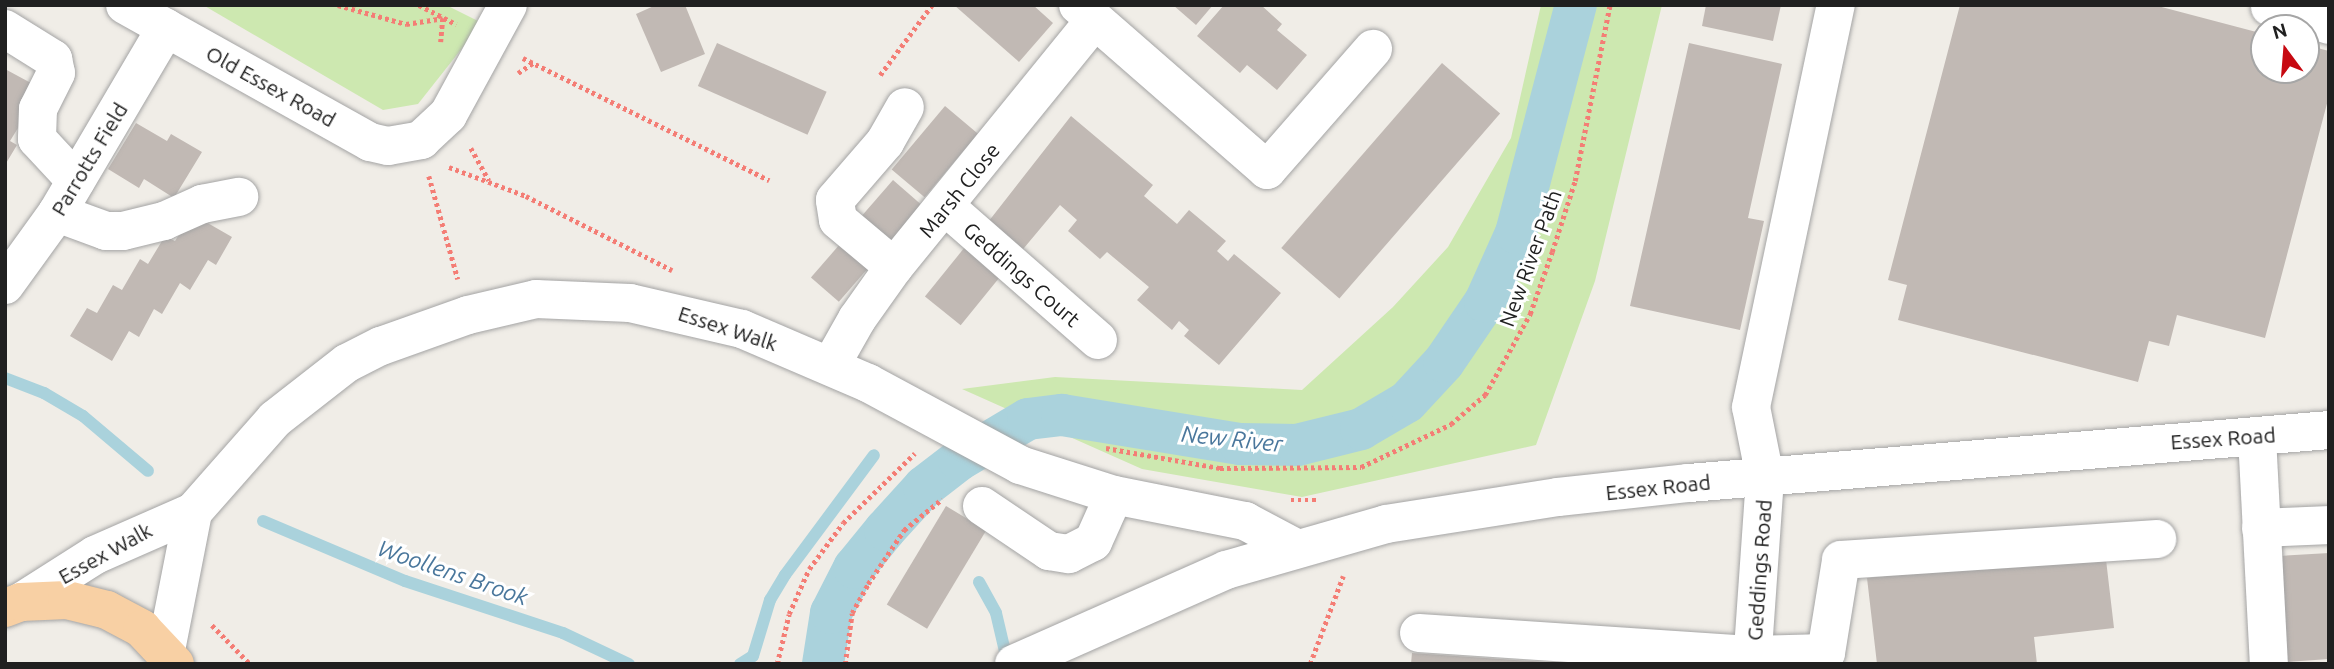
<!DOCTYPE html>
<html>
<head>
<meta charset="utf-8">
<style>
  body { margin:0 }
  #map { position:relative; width:2334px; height:669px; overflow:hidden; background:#f0ede7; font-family:Ubuntu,sans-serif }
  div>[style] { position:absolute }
  .grass>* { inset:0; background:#cde8b0 }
  .stream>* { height:12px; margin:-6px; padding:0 6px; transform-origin:6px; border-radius:6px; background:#aad2dc }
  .canal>* { height:42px; margin:-21px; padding:0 21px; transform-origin:21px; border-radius:21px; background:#aad2dc }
  .building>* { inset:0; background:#c1b9b4; transform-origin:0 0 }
  .path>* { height:4.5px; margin-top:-2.25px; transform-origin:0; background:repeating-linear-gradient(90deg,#f47d75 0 3.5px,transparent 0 7px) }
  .roads { filter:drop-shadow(0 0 2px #a4a4a4) drop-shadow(0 0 2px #a4a4a4) }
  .minor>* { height:38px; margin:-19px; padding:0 19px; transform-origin:19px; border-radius:19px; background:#fff }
  .major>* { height:38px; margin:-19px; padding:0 19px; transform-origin:19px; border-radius:19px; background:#f8d0a4 }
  span { translate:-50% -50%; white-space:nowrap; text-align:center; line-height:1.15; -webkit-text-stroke:6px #fff; paint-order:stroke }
  .street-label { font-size:21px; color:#202020 }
  .water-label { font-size:23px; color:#4a779c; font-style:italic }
  .frame { position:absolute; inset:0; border:7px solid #202020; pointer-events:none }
  .north { position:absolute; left:2250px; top:14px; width:70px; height:70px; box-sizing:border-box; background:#fff; border:2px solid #a6a6a6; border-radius:50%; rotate:344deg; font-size:19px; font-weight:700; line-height:28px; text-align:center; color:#202020 }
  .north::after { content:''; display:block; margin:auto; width:24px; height:32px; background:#c70911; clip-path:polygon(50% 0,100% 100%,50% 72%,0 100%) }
</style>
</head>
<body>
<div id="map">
  <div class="grass">
    <div style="clip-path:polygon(203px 5px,446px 5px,482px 23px,418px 104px,383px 110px)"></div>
    <div style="clip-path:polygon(1541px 5px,1662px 5px,1595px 281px,1536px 445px,1302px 497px,1142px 469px,962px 389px,1055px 377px,1302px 390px,1393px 307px,1448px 247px,1511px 138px)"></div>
  </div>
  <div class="stream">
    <div style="left:5px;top:378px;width:42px;rotate:21deg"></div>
    <div style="left:44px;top:393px;width:45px;rotate:30.5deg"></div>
    <div style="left:83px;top:416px;width:85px;rotate:40.2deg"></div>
    <div style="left:263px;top:521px;width:154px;rotate:22.9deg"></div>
    <div style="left:405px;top:581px;width:166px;rotate:18.2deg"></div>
    <div style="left:563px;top:633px;width:73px;rotate:25.2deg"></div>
    <div style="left:979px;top:582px;width:35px;rotate:61deg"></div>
    <div style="left:996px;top:613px;width:52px;rotate:76.8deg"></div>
    <div style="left:740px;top:664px;width:15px;rotate:-32deg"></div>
    <div style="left:753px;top:656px;width:59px;rotate:-73.1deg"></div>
    <div style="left:770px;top:600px;width:29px;rotate:-59deg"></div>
    <div style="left:785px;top:575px;width:149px;rotate:-53.4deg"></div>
  </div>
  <div class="canal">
    <div style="left:823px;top:664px;width:52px;rotate:-81.1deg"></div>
    <div style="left:831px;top:613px;width:51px;rotate:-62.9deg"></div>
    <div style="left:854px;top:568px;width:49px;rotate:-50.8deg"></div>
    <div style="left:885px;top:530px;width:58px;rotate:-47.8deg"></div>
    <div style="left:924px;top:487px;width:44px;rotate:-37.6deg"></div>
    <div style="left:959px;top:460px;width:80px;rotate:-30.7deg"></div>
    <div style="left:1028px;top:419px;width:34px;rotate:-7deg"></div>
    <div style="left:1062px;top:415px;width:180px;rotate:9.3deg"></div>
    <div style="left:1240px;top:444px;width:57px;rotate:1deg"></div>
    <div style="left:1297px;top:445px;width:66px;rotate:-14deg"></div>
    <div style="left:1361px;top:429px;width:53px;rotate:-30.4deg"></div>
    <div style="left:1407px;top:402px;width:54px;rotate:-47.2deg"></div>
    <div style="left:1444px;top:362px;width:73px;rotate:-55.7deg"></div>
    <div style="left:1485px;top:302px;width:76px;rotate:-65.8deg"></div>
    <div style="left:1516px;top:233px;width:236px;rotate:-75.3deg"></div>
  </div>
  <div class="building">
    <div style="clip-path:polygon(656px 5px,685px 5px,705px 54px,661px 72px,636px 14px)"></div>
    <div style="clip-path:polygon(954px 5px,1033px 5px,1053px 23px,1019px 62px)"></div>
    <div style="clip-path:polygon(1173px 5px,1213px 5px,1196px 25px)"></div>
    <div style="clip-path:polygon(1224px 5px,1261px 5px,1282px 24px,1277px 30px,1307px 55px,1277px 90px,1247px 65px,1240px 73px,1197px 36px)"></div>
    <div style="clip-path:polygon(1706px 5px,1781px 5px,1773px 41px,1702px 26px)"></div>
    <div style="clip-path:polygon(1960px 5px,2154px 5px,2264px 34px,2264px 70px,2306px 70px,2306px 45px,2329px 51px,2329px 96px,2265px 338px,2177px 315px,2169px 346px,2149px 341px,2138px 382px,1898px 320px,1907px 285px,1888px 280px)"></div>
    <div style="left:717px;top:43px;width:120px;height:47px;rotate:24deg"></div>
    <div style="clip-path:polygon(1689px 43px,1782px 64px,1748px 218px,1764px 221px,1740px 330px,1630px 306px)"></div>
    <div style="left:1442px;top:63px;width:77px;height:245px;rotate:41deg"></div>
    <div style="clip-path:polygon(5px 69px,42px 89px,10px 141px,17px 145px,5px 165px)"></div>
    <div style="left:945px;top:106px;width:43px;height:83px;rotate:40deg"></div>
    <div style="clip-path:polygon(1071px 116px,1153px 185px,1144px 196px,1177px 224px,1189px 210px,1226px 241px,1217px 251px,1228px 261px,1234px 254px,1281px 293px,1219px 365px,1184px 336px,1189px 330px,1179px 321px,1172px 330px,1137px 300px,1149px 287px,1107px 252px,1100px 259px,1068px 231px,1077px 220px,1060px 205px,1019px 254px,985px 226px)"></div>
    <div style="clip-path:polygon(136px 123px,167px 141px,171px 134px,202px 152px,174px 198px,144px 179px,139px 188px,108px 169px)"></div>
    <div style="left:893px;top:180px;width:38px;height:57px;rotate:41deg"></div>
    <div style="clip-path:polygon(192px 214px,232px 237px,216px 265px,208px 260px,190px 290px,180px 283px,162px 314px,154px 309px,139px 337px,129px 331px,112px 361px,70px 336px,87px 308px,97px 313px,113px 285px,122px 290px,140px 259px,148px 264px,165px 236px,175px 241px)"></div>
    <div style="left:847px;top:236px;width:37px;height:55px;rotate:41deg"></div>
    <div style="left:969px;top:242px;width:46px;height:70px;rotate:39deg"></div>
    <div style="left:946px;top:506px;width:47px;height:115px;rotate:31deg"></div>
    <div style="clip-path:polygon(2105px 551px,2114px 628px,2034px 637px,2037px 664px,1877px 664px,1867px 578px)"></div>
    <div style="clip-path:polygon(2329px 553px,2329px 659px,2287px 662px,2279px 556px)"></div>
    <div style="clip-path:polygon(1412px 653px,1546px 662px,1546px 664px,1411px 664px)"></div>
  </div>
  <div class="path">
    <div style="left:338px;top:5px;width:71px;rotate:15.6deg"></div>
    <div style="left:406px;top:24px;width:37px;rotate:-9deg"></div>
    <div style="left:443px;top:18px;width:24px;rotate:95deg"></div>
    <div style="left:419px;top:5px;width:42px;rotate:27.2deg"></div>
    <div style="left:523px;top:58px;width:275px;rotate:26.4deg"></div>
    <div style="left:518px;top:73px;width:18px;rotate:-34deg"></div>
    <div style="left:880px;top:75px;width:87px;rotate:-53.4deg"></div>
    <div style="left:471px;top:148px;width:37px;rotate:61deg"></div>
    <div style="left:449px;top:167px;width:82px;rotate:20.6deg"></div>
    <div style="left:526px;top:196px;width:164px;rotate:26.9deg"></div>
    <div style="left:429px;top:176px;width:107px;rotate:74.3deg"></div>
    <div style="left:1106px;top:448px;width:116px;rotate:10deg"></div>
    <div style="left:1220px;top:468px;width:141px;rotate:-0.4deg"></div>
    <div style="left:1361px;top:467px;width:100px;rotate:-25.5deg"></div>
    <div style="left:1451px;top:424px;width:45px;rotate:-40.5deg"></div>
    <div style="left:1485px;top:395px;width:93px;rotate:-60.9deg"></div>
    <div style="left:1530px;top:314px;width:66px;rotate:-70.5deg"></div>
    <div style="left:1552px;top:252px;width:75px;rotate:-72.1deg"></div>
    <div style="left:1575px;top:181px;width:179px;rotate:-78.8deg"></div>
    <div style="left:1291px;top:500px;width:26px"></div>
    <div style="left:212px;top:625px;width:54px;rotate:45.7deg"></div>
    <div style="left:777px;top:664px;width:51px;rotate:-76.5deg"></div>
    <div style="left:789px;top:614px;width:49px;rotate:-66deg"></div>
    <div style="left:809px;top:569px;width:57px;rotate:-53.5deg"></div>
    <div style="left:843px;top:523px;width:100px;rotate:-44.2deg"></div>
    <div style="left:845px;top:664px;width:51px;rotate:-82.2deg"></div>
    <div style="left:852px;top:613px;width:33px;rotate:-61deg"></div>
    <div style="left:868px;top:584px;width:65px;rotate:-56.3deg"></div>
    <div style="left:904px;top:530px;width:49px;rotate:-39.2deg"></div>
    <div style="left:1310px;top:664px;width:94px;rotate:-69.4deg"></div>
  </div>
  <div class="roads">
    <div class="minor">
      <div style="left:125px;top:5px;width:281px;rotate:29.2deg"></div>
      <div style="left:370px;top:142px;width:18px;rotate:13deg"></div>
      <div style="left:388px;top:146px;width:34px;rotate:-10deg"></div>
      <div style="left:421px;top:140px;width:37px;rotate:-43deg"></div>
      <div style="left:448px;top:115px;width:125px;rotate:-61.4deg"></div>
      <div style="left:1078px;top:5px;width:251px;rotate:41.1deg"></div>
      <div style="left:1267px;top:170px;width:161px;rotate:-48.8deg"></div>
      <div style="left:2270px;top:7px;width:62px;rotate:17deg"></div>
      <div style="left:5px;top:29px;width:57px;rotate:32deg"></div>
      <div style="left:53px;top:59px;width:14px;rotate:78deg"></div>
      <div style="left:56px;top:73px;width:40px;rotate:116.6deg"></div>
      <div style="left:38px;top:109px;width:30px;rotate:92deg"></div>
      <div style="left:37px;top:139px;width:57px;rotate:47.1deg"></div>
      <div style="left:946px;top:207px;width:202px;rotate:41.2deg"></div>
      <div style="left:57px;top:213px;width:52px;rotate:20.2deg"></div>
      <div style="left:106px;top:231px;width:17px"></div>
      <div style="left:123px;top:231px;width:42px;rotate:-13.7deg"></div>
      <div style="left:164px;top:221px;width:42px;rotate:-24.1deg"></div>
      <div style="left:202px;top:204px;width:38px;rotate:-11deg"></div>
      <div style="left:894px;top:267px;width:73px;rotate:-140deg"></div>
      <div style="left:838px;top:220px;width:20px;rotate:-99deg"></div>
      <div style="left:835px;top:200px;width:77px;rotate:-49.2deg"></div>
      <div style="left:885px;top:142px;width:40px;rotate:-60.3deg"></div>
      <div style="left:5px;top:285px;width:89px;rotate:-54.2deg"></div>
      <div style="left:57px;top:213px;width:215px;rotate:-59.5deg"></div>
      <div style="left:831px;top:365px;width:53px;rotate:-60.5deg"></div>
      <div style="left:857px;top:319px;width:64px;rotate:-54.6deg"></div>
      <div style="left:894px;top:267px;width:317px;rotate:-50.9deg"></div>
      <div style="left:2257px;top:437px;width:227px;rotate:87deg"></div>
      <div style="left:982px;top:506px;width:81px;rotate:33.9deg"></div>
      <div style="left:1049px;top:551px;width:20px;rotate:9deg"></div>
      <div style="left:1069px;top:554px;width:27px;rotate:-27deg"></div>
      <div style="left:1093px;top:542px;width:51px;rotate:-65.9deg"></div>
      <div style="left:2261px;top:528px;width:68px;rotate:-2.5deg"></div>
      <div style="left:21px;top:602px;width:88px;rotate:-32.4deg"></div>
      <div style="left:95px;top:555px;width:107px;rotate:-23.7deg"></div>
      <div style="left:1419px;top:633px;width:335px;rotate:3.8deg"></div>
      <div style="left:1753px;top:655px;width:73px;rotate:-1.6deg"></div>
      <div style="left:1826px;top:653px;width:94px;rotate:-80.8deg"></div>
      <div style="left:1841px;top:560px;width:317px;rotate:-3.8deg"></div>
      <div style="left:166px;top:650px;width:141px;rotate:-78.9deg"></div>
      <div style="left:193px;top:512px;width:124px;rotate:-48.6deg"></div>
      <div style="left:275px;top:419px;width:91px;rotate:-37.9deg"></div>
      <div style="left:347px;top:363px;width:38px;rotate:-27deg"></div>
      <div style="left:381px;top:346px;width:92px;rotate:-19.6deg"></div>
      <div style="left:468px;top:315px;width:70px;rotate:-13.2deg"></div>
      <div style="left:536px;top:299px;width:94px;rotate:2.4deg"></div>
      <div style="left:630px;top:303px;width:115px;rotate:13.1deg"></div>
      <div style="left:742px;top:329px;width:137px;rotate:23.2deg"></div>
      <div style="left:868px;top:383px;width:173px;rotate:28.3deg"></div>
      <div style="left:1020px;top:465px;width:99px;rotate:17.7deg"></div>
      <div style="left:1114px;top:495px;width:134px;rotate:11.2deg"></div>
      <div style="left:1245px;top:521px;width:55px;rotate:28deg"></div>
      <div style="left:1014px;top:664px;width:232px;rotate:-23.9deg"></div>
      <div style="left:1226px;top:570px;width:166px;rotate:-16deg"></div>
      <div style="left:1386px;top:524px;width:174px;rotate:-8.9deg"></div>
      <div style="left:1558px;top:497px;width:132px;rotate:-6.1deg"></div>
      <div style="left:1689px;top:483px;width:642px;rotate:-4.73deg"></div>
      <div style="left:1752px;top:664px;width:187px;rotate:-86deg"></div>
      <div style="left:1765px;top:477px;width:71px;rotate:-101.3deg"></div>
      <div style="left:1751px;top:407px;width:411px;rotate:-78.1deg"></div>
    </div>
    <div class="major">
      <div style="left:5px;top:608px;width:17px;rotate:-21deg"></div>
      <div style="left:21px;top:602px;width:46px;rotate:-2.5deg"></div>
      <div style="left:67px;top:600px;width:41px;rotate:14deg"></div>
      <div style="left:107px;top:610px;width:40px;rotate:28deg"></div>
      <div style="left:142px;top:629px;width:48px;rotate:46.7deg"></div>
    </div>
  </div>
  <div class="street-label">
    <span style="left:271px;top:86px;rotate:29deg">Old Essex Road</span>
    <span style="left:89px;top:159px;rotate:-59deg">Parrotts Field</span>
    <span style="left:959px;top:190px;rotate:-51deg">Marsh Close</span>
    <span style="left:1530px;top:258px;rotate:-70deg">New River Path</span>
    <span style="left:1022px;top:274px;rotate:41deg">Geddings Court</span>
    <span style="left:728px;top:328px;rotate:18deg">Essex Walk</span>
    <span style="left:2223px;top:438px;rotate:-4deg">Essex Road</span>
    <span style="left:1658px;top:487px;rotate:-6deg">Essex Road</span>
    <span style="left:105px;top:553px;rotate:-29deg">Essex Walk</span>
    <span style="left:1759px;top:570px;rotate:-86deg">Geddings Road</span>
  </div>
  <div class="water-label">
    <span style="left:1232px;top:439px;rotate:6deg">New River</span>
    <span style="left:453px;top:573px;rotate:19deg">Woollens Brook</span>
  </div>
  <div class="frame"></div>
  <div class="north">N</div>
</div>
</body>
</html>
